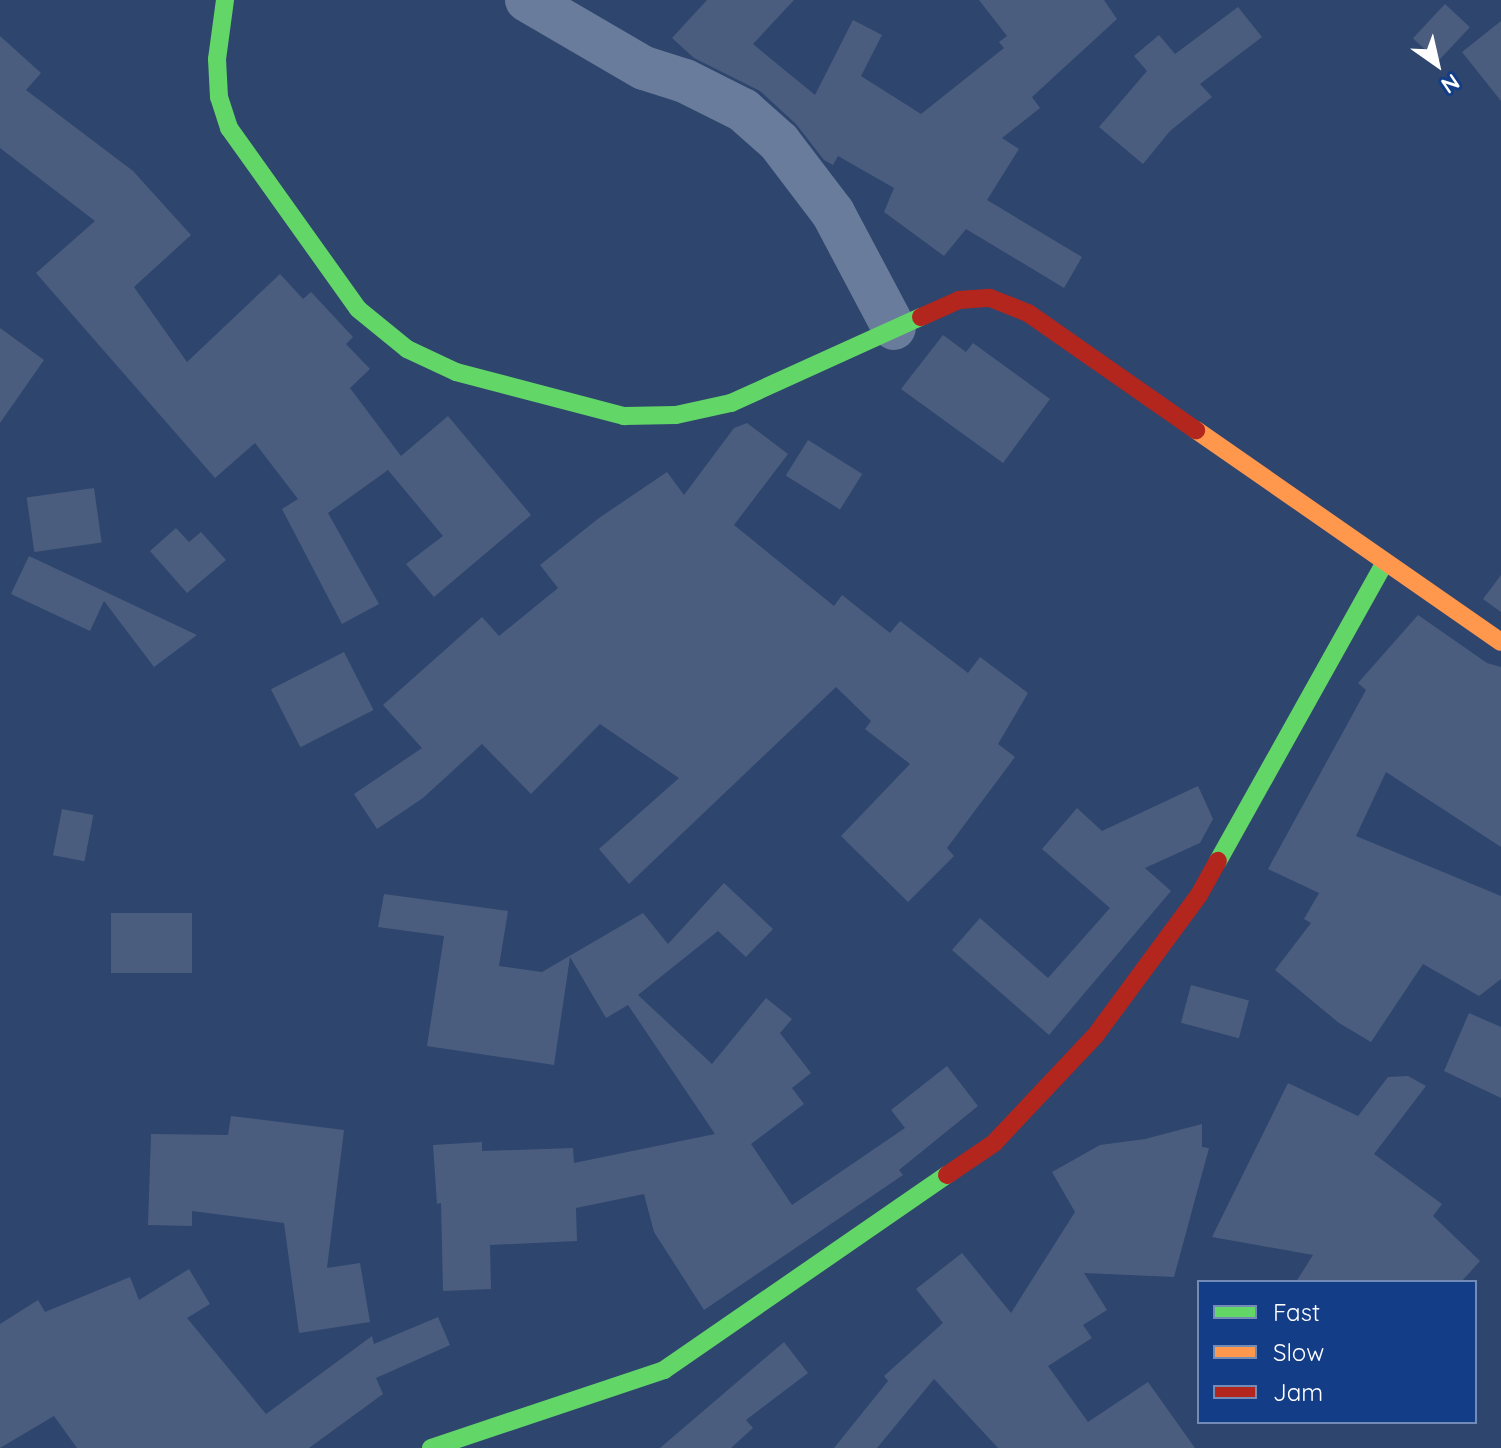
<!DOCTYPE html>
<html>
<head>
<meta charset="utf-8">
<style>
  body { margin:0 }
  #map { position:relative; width:1501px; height:1448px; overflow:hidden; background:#2e456d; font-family:Quicksand,sans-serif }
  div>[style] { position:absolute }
  .building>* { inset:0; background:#4b5d7e; transform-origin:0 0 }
  .street>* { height:44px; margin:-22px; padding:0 22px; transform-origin:22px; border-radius:22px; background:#6a7c9b }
  .fast>* { height:18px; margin:-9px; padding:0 9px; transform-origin:9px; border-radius:9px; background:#63d668 }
  .slow>* { height:18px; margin:-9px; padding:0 9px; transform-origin:9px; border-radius:9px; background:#ff974d }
  .jam>* { height:18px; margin:-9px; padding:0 9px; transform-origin:9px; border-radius:9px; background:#b3261e }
  span { translate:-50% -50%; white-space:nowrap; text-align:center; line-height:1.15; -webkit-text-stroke:7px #143d87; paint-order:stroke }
  .legend { position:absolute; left:1197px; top:1280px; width:280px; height:144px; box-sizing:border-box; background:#143d87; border:2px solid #728bb7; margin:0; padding:10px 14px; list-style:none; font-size:24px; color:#fff }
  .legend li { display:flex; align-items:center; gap:16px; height:40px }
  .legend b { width:40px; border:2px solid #728bb7 }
  .north { position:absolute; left:1397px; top:24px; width:80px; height:80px; -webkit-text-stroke:6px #143d87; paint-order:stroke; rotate:146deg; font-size:22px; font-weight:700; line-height:32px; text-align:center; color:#fff }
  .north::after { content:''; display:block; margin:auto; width:28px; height:36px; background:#fff; clip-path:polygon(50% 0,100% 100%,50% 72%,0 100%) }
</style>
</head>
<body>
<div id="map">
  <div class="building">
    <div style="clip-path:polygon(707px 0,794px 0,753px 44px,815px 95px,853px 20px,882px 35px,861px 76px,921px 114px,1004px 48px,999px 42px,1007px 36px,979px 0,1104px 0,1117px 19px,1032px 97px,1040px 108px,1002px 138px,1019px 149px,987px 200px,1082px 257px,1064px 288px,966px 229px,944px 256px,884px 212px,894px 188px,838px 156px,833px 165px,824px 160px,796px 124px,760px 91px,694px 58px,672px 38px)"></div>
    <div style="left:1445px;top:4px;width:34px;height:47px;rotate:43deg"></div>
    <div style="clip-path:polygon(1238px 7px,1262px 37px,1200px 84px,1212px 97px,1170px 131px,1143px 164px,1099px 127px,1147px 71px,1134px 56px,1159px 35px,1175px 54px)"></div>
    <div style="clip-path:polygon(1501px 21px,1501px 101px,1462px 52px)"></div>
    <div style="clip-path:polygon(0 36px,41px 73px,26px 90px,133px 171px,191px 235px,134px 287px,187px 362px,280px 274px,303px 299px,311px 292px,353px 337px,346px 344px,370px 369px,350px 388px,401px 456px,448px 416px,531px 515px,434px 597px,406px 564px,443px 536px,388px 470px,328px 513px,379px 604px,342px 624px,282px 509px,298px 499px,255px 443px,215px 478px,36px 273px,95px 221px,0 148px)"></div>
    <div style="clip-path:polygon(0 328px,44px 360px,0 423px)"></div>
    <div style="clip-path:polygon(943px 335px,966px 352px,973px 343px,1050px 399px,1003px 463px,901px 389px)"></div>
    <div style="clip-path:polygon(747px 423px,788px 454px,734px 525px,834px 606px,842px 595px,890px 633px,900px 621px,968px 673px,980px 657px,1028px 693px,998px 744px,1015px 757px,947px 848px,954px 856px,908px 902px,841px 836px,910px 764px,865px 729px,871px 721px,836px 687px,629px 884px,599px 849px,679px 778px,600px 724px,531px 794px,482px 744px,423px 798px,377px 829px,354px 794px,422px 748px,383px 705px,482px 617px,499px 636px,558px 588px,540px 565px,599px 518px,667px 472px,684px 495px,734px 428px)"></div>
    <div style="left:808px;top:440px;width:64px;height:42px;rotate:32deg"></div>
    <div style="left:94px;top:488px;width:55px;height:68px;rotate:82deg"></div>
    <div style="clip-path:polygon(176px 528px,189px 542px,201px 532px,226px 560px,187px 593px,150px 551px)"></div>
    <div style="clip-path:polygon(29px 556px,93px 586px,197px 635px,154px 667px,104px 601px,90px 631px,11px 594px)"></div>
    <div style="clip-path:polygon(1501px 575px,1501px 612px,1483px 599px)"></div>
    <div style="clip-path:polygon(1418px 615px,1487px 663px,1501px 667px,1501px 847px,1386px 772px,1356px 836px,1501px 896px,1501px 979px,1479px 996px,1423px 964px,1371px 1042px,1339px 1023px,1275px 970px,1311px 923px,1304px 919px,1319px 893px,1268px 869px,1366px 690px,1358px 683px)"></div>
    <div style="left:344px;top:652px;width:65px;height:82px;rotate:63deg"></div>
    <div style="clip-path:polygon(1198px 786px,1213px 819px,1200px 843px,1145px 868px,1171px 891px,1049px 1035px,952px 950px,980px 918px,1048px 978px,1110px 908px,1042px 849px,1077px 808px,1102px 831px)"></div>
    <div style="left:62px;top:809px;width:32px;height:47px;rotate:11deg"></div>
    <div style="clip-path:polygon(724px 883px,773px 929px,746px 957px,718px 931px,638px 995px,712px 1064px,766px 998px,792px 1019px,780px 1033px,811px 1073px,792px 1088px,804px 1104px,751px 1144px,792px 1205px,905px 1128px,891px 1110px,947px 1066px,978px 1106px,899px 1170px,903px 1175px,704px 1310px,654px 1232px,644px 1194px,576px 1208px,577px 1241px,490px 1245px,491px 1289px,443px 1291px,441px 1203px,437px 1204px,433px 1145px,482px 1142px,482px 1151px,573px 1148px,574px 1163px,715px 1134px,628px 1005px,606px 1018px,570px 957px,554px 1065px,427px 1046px,444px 936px,378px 927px,384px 894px,508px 911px,499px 966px,542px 972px,643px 913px,668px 944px)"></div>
    <div style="left:111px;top:913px;width:81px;height:60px"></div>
    <div style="left:1191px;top:985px;width:60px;height:39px;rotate:15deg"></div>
    <div style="clip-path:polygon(1469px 1013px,1501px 1027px,1501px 1098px,1444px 1071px)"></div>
    <div style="clip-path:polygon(1408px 1076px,1426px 1086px,1374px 1154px,1442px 1204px,1433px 1216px,1480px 1261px,1461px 1282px,1296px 1282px,1313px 1255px,1212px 1237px,1288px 1083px,1358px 1116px,1388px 1077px)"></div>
    <div style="clip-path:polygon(231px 1116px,344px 1130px,327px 1268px,360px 1263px,370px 1322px,299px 1333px,284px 1223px,192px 1211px,192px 1226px,148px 1225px,151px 1134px,228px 1135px)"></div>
    <div style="clip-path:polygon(1202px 1124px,1202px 1147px,1209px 1148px,1174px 1277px,1084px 1273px,1107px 1310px,1083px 1325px,1092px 1338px,1048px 1366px,1088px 1422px,1148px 1382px,1195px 1448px,998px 1448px,934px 1379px,877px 1448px,834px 1448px,888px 1381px,884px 1376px,943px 1323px,916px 1289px,962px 1253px,1011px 1313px,1075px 1212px,1052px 1172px,1100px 1145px,1145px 1139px)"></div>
    <div style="clip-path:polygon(189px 1269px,210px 1304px,187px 1318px,266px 1414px,372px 1336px,374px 1344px,438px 1317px,450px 1345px,376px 1378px,383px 1394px,309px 1448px,77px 1448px,54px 1416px,0 1448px,0 1324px,38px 1300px,45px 1312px,130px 1277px,139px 1300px)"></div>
    <div style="clip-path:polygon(784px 1342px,808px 1373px,746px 1420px,753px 1428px,731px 1448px,660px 1448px)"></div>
  </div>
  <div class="street">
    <div style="left:527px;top:0;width:135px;rotate:30.2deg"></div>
    <div style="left:644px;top:68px;width:43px;rotate:17.6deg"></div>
    <div style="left:685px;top:81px;width:65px;rotate:26.6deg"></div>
    <div style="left:743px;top:110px;width:48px;rotate:41.6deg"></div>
    <div style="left:779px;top:142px;width:89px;rotate:52.7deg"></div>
    <div style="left:833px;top:213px;width:130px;rotate:62.1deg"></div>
  </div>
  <div class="fast">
    <div style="left:225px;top:0;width:60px;rotate:97.7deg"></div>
    <div style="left:217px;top:59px;width:38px;rotate:87deg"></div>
    <div style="left:219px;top:97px;width:33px;rotate:72deg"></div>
    <div style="left:229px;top:128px;width:222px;rotate:54.5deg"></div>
    <div style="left:358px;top:309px;width:63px;rotate:39.2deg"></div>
    <div style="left:407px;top:349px;width:54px;rotate:25.1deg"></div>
    <div style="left:456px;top:372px;width:174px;rotate:14.7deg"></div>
    <div style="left:624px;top:416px;width:52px;rotate:-1.1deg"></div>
    <div style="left:676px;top:415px;width:56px;rotate:-12.3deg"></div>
    <div style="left:731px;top:403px;width:209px;rotate:-24.4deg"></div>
    <div style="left:1218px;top:861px;width:340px;rotate:-60.8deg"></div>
    <div style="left:431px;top:1448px;width:246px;rotate:-18.5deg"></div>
    <div style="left:664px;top:1370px;width:344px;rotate:-34.6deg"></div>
  </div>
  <div class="slow">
    <div style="left:1196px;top:430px;width:371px;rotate:34.8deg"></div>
  </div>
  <div class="jam">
    <div style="left:921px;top:317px;width:42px;rotate:-24.1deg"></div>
    <div style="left:959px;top:300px;width:31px;rotate:-4deg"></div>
    <div style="left:990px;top:298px;width:41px;rotate:21.5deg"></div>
    <div style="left:1028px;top:313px;width:205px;rotate:34.9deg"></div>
    <div style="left:947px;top:1175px;width:57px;rotate:-34.2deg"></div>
    <div style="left:994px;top:1143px;width:147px;rotate:-46.7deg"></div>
    <div style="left:1095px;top:1036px;width:175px;rotate:-53.6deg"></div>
    <div style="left:1199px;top:895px;width:39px;rotate:-61deg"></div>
  </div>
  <ul class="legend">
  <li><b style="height:10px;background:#63d668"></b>Fast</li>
  <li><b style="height:10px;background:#ff974d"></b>Slow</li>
  <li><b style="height:10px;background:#b3261e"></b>Jam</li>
  </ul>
  <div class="north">N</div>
</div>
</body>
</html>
